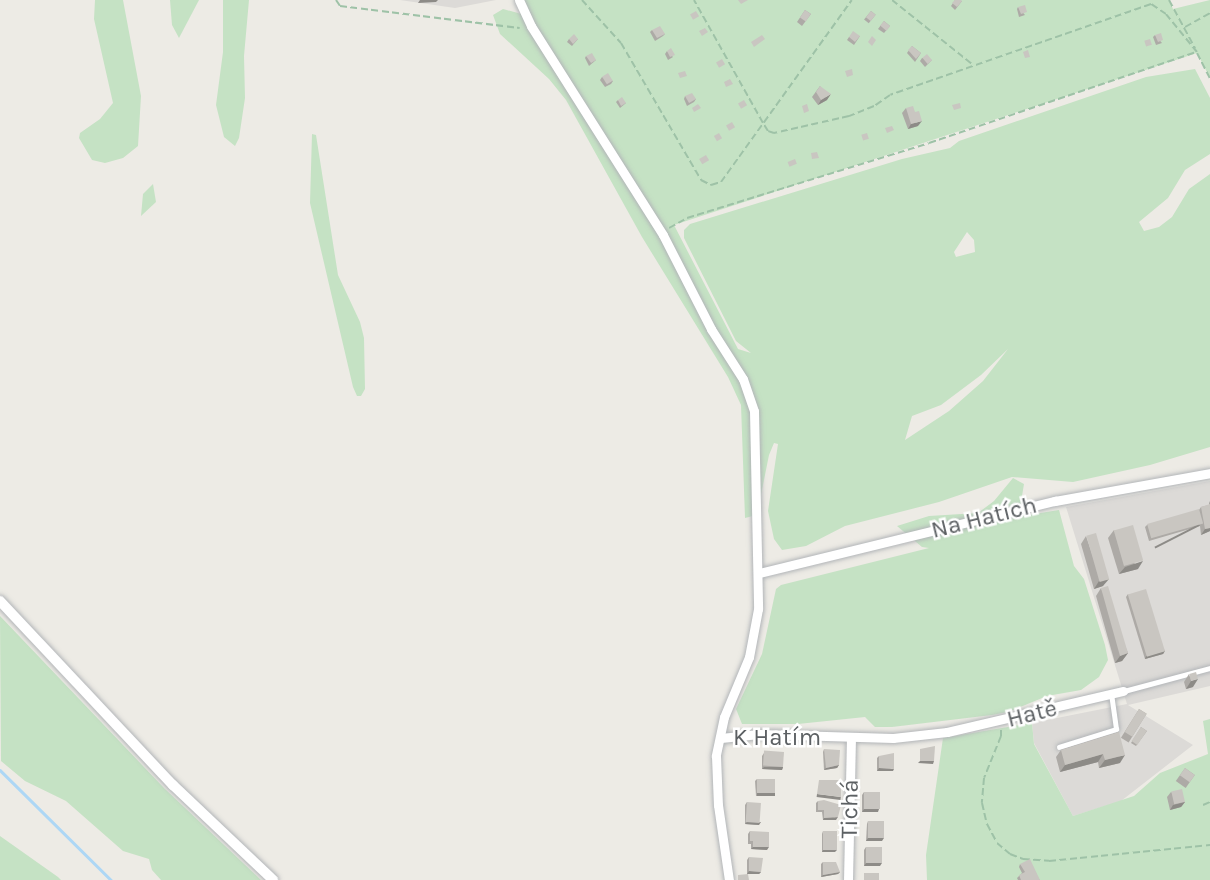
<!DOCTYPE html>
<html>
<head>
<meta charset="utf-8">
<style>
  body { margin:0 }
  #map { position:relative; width:1210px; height:880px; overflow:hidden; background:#edebe5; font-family:Karla,sans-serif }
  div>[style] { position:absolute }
  .industrial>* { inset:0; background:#dcdad7 }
  .green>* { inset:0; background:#c5e2c4 }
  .stream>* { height:2.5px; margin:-1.25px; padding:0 1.25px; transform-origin:1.25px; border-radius:1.25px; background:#add7f5 }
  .path>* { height:2px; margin-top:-1px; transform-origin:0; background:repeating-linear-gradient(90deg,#9ec2a7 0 7px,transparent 0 10.5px) }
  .roads { filter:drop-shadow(0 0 2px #b2b5b8) drop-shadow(0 0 2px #b2b5b8) }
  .service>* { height:4.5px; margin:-2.25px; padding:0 2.25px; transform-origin:2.25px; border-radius:2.25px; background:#fff }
  .minor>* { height:9px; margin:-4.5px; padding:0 4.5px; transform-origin:4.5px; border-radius:4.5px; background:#fff }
  .tertiary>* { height:10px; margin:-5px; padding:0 5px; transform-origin:5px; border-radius:5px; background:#fff }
  .wall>* { inset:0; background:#adaaa6; transform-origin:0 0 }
  .shaded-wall>* { inset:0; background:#8d8b87; transform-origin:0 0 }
  .building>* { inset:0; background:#c9c6c1; transform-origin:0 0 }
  span { translate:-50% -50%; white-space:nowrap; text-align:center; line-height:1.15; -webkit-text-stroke:5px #fff; paint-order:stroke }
  .street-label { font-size:24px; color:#5c6063 }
</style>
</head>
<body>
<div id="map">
  <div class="industrial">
    <div style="clip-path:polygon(400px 0,496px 0,455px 8px)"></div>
    <div style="clip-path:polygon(1210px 481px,1210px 686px,1128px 705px,1193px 745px,1121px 801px,1073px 816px,1034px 743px,1032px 723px,1127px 704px,1066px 507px)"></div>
  </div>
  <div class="green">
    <div style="clip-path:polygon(95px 0,123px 0,141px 96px,138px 146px,123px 158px,105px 163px,92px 160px,79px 138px,80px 133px,100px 119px,113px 103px,94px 19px)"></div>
    <div style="clip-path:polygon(170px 0,199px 0,179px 38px,172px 25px)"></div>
    <div style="clip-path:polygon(223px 0,249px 0,244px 56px,245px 98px,239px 138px,235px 146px,224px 137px,216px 105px,223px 52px)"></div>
    <div style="clip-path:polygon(evenodd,519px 0,1169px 0,1173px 9px,1210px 0,1210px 78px,1197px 53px,674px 225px,738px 349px,751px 353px,736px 341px,684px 238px,684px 230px,690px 224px,902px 159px,950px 148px,959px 141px,1146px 77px,1195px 69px,1210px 98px,1210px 154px,1185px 170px,1168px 198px,1139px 222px,1144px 231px,1159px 227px,1172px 217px,1189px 189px,1210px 174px,1210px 447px,1150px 465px,1073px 482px,1012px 477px,939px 502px,845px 526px,806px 546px,782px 550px,774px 539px,768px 511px,778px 444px,774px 443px,769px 455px,757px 515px,745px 518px,741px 405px,728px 377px,642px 237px,566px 100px,549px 79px,500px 34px,493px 15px,503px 9px,525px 15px,519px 0,967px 232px,974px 240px,975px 252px,956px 257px,954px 252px,967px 232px,519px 0,1008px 349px,983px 381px,949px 411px,905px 440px,912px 416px,941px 405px,981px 375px,1008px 349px)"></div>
    <div style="clip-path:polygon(312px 134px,316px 135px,338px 275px,360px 322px,364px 338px,365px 389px,361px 396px,357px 396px,353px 387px,310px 203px)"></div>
    <div style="clip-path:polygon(153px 184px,156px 202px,141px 216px,143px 194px)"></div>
    <div style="clip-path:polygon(1013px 478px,1024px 484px,1022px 496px,1028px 515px,1059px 510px,1074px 566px,1084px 579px,1105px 645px,1108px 660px,1099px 677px,1081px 690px,1047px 696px,1008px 712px,992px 715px,892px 727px,875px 727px,865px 717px,798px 724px,742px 724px,736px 709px,762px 654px,776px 589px,781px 585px,929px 548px,922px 547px,897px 526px,929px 516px,978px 513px,994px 501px)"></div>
    <div style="clip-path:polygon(0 616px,164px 788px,261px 880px,161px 880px,152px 870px,149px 859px,123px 851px,66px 801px,25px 781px,1px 761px)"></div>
    <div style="clip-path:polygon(1210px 719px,1210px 880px,927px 880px,926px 855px,943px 738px,1032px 723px,1034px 744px,1073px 816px,1134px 796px,1160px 773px,1208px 754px,1203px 721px)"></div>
    <div style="clip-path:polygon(0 836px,58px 877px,61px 880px,0 880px)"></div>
  </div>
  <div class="stream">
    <div style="left:0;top:770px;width:156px;rotate:44.7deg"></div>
  </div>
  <div class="path">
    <div style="left:336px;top:0;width:7px;rotate:56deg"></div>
    <div style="left:340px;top:6px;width:181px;rotate:7deg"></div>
    <div style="left:582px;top:0;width:58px;rotate:47.8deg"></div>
    <div style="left:621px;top:43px;width:159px;rotate:59.7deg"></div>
    <div style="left:701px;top:180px;width:11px;rotate:27deg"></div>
    <div style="left:711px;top:185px;width:10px;rotate:-17deg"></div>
    <div style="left:721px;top:182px;width:224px;rotate:-54.3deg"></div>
    <div style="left:892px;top:0;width:104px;rotate:38.7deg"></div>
    <div style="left:1169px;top:0;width:55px;rotate:61.6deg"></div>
    <div style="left:1185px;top:27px;width:29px;rotate:-29deg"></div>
    <div style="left:1197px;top:53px;width:29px;rotate:63deg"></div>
    <div style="left:669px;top:228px;width:21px;rotate:-29deg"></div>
    <div style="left:687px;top:218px;width:253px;rotate:-17.2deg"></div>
    <div style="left:929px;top:143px;width:283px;rotate:-18.8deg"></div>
    <div style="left:1197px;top:52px;width:49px;rotate:-129.2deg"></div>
    <div style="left:1166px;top:14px;width:18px;rotate:-146deg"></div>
    <div style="left:1151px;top:4px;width:276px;rotate:160.8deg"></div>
    <div style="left:890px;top:95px;width:19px;rotate:145deg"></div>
    <div style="left:874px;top:106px;width:27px;rotate:158deg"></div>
    <div style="left:849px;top:116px;width:77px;rotate:167.2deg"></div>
    <div style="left:774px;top:133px;width:6px;rotate:-162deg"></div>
    <div style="left:768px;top:131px;width:9px;rotate:-122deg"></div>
    <div style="left:763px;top:123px;width:141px;rotate:-119.3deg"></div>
    <div style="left:1001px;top:730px;width:6px;rotate:90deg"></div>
    <div style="left:1001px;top:736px;width:45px;rotate:112deg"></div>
    <div style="left:984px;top:778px;width:25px;rotate:95deg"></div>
    <div style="left:982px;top:803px;width:22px;rotate:77deg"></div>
    <div style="left:987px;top:824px;width:21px;rotate:62deg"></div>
    <div style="left:997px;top:843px;width:17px;rotate:40deg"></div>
    <div style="left:1010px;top:854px;width:14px;rotate:21deg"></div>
    <div style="left:1023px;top:859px;width:26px;rotate:4deg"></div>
    <div style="left:1049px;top:861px;width:162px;rotate:-5.7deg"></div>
    <div style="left:1203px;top:805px;width:8px;rotate:-23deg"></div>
  </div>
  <div class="roads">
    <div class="service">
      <div style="left:1124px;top:691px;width:89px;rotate:-15deg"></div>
      <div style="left:1059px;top:747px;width:60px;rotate:-17.5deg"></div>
      <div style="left:1116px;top:729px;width:34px;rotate:-98deg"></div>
    </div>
    <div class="minor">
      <div style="left:519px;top:0;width:29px;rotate:65deg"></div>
      <div style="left:531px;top:26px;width:247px;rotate:57.7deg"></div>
      <div style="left:663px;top:235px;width:106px;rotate:62.9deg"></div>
      <div style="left:711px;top:329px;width:59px;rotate:57.4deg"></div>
      <div style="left:743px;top:379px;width:34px;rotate:71deg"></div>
      <div style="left:754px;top:411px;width:198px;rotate:88.8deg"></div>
      <div style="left:758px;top:609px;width:49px;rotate:100.6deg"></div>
      <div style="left:749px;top:657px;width:65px;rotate:112.6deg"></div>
      <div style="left:724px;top:717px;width:40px;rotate:102deg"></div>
      <div style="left:716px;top:756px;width:49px;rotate:87.7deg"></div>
      <div style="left:718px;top:805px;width:76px;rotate:81.7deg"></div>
      <div style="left:759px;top:573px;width:305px;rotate:-13.7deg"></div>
      <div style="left:1055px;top:501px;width:158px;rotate:-10.2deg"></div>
      <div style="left:721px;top:738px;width:38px;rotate:-6deg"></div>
      <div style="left:759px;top:734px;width:134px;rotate:1.7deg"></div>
      <div style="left:893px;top:738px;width:54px;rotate:-6.3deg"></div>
      <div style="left:947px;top:732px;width:181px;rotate:-13.1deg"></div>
      <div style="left:848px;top:880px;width:141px;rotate:-88.8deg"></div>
    </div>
    <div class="tertiary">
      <div style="left:0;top:601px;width:253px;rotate:46.8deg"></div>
      <div style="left:173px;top:785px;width:138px;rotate:43.5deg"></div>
    </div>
  </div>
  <div class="wall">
    <div style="clip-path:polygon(955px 0,962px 1px,955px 10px,951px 6px)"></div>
    <div style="clip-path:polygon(1018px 7px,1025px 15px,1019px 17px,1017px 9px)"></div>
    <div style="clip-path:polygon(805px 10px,811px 14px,802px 26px,797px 22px)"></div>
    <div style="left:871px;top:11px;width:6px;height:11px;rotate:39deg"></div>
    <div style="clip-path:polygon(884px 21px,890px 26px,884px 33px,878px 29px)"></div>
    <div style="clip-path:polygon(652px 30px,665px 34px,663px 36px,655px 41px,650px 32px)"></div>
    <div style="clip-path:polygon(1155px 35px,1162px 43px,1156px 45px,1153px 37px)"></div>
    <div style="clip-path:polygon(860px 36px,854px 45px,847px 40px,849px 37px)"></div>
    <div style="clip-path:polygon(569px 39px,578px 39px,572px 46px,567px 42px)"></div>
    <div style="clip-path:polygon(912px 46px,921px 53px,915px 62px,907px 53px)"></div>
    <div style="clip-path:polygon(667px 51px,673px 57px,668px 60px,665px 54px)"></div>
    <div style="clip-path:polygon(586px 56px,596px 60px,589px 66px,585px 58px)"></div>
    <div style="clip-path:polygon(922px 58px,932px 60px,925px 67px,920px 61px)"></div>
    <div style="clip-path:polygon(602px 77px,613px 81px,611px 84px,605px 87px,600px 80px)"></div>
    <div style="clip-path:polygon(820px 86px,827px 100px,818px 105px,812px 97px)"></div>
    <div style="clip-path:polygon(685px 96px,696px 99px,694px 102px,687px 106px,684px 99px)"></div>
    <div style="clip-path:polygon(618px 100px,626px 103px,620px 108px,616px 102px)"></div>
    <div style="clip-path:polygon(906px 108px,918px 126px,908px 129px,902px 113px)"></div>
    <div style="clip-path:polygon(1210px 501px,1210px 531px,1201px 535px,1200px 526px,1149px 541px,1145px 527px,1147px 525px,1199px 510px,1201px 507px,1209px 505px,1209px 503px)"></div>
    <div style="clip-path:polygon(1114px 530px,1138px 569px,1119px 574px,1108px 538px)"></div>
    <div style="clip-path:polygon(1086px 536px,1103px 586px,1094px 589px,1081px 544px)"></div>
    <div style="clip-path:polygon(1101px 588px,1128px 653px,1122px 661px,1115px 663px,1096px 596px)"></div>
    <div style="clip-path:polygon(1128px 594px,1165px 651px,1163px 654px,1145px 659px,1126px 597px)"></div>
    <div style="clip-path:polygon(1189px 674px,1193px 687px,1186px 689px,1184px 682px)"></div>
    <div style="left:1139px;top:709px;width:9px;height:34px;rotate:32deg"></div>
    <div style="clip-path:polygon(1141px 727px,1147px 731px,1136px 746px,1131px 743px)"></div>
    <div style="clip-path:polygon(1119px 732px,1120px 763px,1099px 768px,1098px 762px,1060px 772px,1056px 757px,1061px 750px)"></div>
    <div style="clip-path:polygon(824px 749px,839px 765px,837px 768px,824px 770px,823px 752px)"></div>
    <div style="clip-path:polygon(764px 753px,783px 767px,782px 770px,762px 769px,762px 756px)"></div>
    <div style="clip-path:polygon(879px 756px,893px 771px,877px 771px,877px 758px)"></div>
    <div style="left:1185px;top:768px;width:12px;height:16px;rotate:35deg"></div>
    <div style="clip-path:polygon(757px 779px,774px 796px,756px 796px,755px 781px)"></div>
    <div style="clip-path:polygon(864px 792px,878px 812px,862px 812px,862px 795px)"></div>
    <div style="clip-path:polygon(1171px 792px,1185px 802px,1181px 807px,1170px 810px,1167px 797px)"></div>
    <div style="clip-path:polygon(818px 801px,836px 820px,823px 820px,822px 812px,816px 812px,816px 803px)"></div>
    <div style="clip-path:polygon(747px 802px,759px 825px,745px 824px,745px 805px)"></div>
    <div style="clip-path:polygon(868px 821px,882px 841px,866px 841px,867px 824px)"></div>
    <div style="clip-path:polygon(750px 831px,767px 850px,751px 849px,751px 844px,748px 844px,748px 834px)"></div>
    <div style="clip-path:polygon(823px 831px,835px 852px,822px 852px,822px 834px)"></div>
    <div style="clip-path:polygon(866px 847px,880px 866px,864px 866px,864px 850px)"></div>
    <div style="clip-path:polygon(749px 857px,761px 872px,759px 874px,747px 874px,747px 860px)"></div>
    <div style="clip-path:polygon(823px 862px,840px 872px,838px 874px,821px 877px,821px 864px)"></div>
    <div style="clip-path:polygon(1020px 864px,1040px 880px,1018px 880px,1017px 878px,1022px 873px,1019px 867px)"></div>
  </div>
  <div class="shaded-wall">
    <div style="clip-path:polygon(420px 0,438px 0,436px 2px,418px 3px)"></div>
    <div style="clip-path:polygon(831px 94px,827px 100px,818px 105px,821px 100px)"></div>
    <div style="clip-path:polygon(922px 121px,918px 126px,908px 129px,911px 124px)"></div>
    <div style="left:1199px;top:524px;width:2px;height:50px;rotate:63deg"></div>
    <div style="clip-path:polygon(1210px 528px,1210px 531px,1201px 535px,1205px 529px)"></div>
    <div style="clip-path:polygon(1143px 561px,1138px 569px,1119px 574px,1125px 567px)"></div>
    <div style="clip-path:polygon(1109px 579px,1103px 586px,1094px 589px,1099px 581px)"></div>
    <div style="clip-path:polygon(1165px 651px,1163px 654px,1145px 659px,1146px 656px)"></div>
    <div style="clip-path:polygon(1128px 653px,1122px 661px,1115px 663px,1120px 656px)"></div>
    <div style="clip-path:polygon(1198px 679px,1193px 687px,1186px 689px,1191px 681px)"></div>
    <div style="clip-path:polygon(1103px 754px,1098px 762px,1060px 772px,1065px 765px)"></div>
    <div style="clip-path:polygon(1125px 755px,1120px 763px,1099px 768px,1105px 760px)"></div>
    <div style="clip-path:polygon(920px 761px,934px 761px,933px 764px,918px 763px)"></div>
    <div style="clip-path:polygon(839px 765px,837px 768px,824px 770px,826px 768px)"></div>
    <div style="clip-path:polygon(764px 767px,783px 767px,782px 770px,762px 769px)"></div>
    <div style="clip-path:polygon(879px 768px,894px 769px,893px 771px,877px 771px)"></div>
    <div style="left:757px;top:793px;width:18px;height:3px"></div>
    <div style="left:817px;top:794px;width:24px;height:3px;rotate:7deg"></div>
    <div style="clip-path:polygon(1185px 802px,1181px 807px,1170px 810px,1173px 805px)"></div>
    <div style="clip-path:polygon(864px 809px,879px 809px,878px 812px,862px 812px)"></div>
    <div style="clip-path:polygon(838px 817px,836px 820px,823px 820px,824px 818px)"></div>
    <div style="clip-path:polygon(747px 822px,761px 822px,759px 825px,745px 824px)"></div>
    <div style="clip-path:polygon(868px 838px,884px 838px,882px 841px,866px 841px)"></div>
    <div style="clip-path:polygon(753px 847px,769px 847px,767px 850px,751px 849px)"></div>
    <div style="clip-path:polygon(823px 850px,837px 850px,835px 852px,822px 852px)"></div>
    <div style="clip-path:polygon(866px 863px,882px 863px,880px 866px,864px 866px)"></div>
    <div style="clip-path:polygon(749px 871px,761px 872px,759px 874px,747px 874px)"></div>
    <div style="clip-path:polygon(840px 872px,838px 874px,821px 877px,823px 875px)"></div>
  </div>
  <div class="building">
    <div style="clip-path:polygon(738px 0,748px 0,741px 4px)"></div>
    <div style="clip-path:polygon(955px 0,961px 0,962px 1px,957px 7px,952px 3px)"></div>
    <div style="clip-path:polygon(1025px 5px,1027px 12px,1021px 14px,1018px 7px)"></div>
    <div style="left:805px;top:10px;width:7px;height:9px;rotate:34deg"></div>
    <div style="left:696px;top:11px;width:6px;height:7px;rotate:59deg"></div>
    <div style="left:871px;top:11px;width:6px;height:8px;rotate:39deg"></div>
    <div style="left:884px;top:21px;width:8px;height:6px;rotate:40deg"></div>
    <div style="clip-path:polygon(660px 26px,665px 34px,657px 38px,652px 30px)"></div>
    <div style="clip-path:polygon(705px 28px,708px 32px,702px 36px,699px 31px)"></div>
    <div style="clip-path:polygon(853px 31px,860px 36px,855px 42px,849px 37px)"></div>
    <div style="clip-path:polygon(1161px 33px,1163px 40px,1158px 42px,1155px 35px)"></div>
    <div style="clip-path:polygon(574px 34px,578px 39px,573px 44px,569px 39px)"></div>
    <div style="clip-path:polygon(762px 35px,765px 39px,754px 47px,751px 42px)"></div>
    <div style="clip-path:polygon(872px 36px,876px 40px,872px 46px,868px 42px)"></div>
    <div style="left:1150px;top:39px;width:6px;height:6px;rotate:72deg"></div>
    <div style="clip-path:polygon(912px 46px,921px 53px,916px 59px,908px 50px)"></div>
    <div style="clip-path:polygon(671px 48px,675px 55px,670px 57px,667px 51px)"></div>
    <div style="clip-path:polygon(1028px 50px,1030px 57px,1025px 58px,1023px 52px)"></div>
    <div style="clip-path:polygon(592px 53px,596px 60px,591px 63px,586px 56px)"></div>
    <div style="left:927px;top:54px;width:8px;height:6px;rotate:50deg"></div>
    <div style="left:722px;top:59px;width:6px;height:7px;rotate:59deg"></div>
    <div style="clip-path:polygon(852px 69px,853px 75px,847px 77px,845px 71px)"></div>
    <div style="clip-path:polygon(685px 71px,687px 76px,680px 78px,678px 73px)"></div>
    <div style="left:608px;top:73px;width:9px;height:7px;rotate:58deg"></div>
    <div style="clip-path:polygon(730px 79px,733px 84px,726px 87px,724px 82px)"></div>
    <div style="clip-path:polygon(820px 86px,831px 94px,821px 100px,816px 92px)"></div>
    <div style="clip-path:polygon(692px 93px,696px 99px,689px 103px,685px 96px)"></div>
    <div style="clip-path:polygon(622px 97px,626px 103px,621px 106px,618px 100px)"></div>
    <div style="left:744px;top:100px;width:6px;height:7px;rotate:59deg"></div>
    <div style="clip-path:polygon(960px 103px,961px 108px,954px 110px,952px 105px)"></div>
    <div style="clip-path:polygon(698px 104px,701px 108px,694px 112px,692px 108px)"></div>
    <div style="clip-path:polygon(807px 104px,809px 111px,804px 113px,802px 106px)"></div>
    <div style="clip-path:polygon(913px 106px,915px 112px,919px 111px,922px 121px,911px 124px,906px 108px)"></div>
    <div style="left:732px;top:122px;width:6px;height:7px;rotate:59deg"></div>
    <div style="clip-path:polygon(892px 126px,894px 130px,887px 133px,885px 128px)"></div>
    <div style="left:719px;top:133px;width:6px;height:6px;rotate:59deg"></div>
    <div style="left:867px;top:133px;width:6px;height:6px;rotate:72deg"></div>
    <div style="clip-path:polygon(817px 152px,819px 158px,812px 159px,811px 153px)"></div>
    <div style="left:706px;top:155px;width:6px;height:8px;rotate:59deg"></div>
    <div style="left:795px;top:159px;width:5px;height:8px;rotate:68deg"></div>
    <div style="clip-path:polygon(1210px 504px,1210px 528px,1205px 529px,1201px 507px)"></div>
    <div style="left:1199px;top:509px;width:15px;height:54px;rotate:74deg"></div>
    <div style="left:1133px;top:525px;width:37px;height:20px;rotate:74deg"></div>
    <div style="left:1096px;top:533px;width:48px;height:10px;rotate:74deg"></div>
    <div style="clip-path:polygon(1108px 586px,1128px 653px,1120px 656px,1101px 588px)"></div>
    <div style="left:1146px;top:589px;width:65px;height:19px;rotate:73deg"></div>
    <div style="left:1196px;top:672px;width:7px;height:7px;rotate:74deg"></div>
    <div style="left:1139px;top:709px;width:9px;height:27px;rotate:32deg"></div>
    <div style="left:1141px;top:727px;width:7px;height:17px;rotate:34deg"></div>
    <div style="clip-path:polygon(1119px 732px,1125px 755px,1105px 760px,1103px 754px,1065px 765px,1061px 750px)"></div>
    <div style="clip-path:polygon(935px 746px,934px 761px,920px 761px,920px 749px)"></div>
    <div style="clip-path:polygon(824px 749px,840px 750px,839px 765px,826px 768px)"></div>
    <div style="left:784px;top:752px;width:15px;height:20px;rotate:94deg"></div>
    <div style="clip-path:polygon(894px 753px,894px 769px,879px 768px,879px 756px)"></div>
    <div style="left:1185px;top:768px;width:12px;height:9px;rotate:35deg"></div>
    <div style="left:757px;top:779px;width:18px;height:14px"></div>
    <div style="clip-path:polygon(819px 780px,841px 780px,841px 797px,817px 794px)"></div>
    <div style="left:1182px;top:789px;width:13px;height:11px;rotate:77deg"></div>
    <div style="left:864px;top:792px;width:16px;height:17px"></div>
    <div style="clip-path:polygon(824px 800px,841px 805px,838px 817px,824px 818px,824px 810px,818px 810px,818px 801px)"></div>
    <div style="left:747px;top:802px;width:14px;height:20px;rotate:4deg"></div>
    <div style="left:868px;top:821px;width:16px;height:17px"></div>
    <div style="clip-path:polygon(750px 831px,769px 832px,769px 847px,753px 847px,753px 841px,750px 841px)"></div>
    <div style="left:823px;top:831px;width:14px;height:19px"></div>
    <div style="left:866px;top:847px;width:16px;height:16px"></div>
    <div style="clip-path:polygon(749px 857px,763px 858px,761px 872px,749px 871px)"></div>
    <div style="clip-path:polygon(1030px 859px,1040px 880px,1021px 880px,1019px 875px,1025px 872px,1020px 864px)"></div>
    <div style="clip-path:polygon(823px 862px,836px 862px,840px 872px,823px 875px)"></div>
    <div style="left:864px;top:873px;width:15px;height:7px"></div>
    <div style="clip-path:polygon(748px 874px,749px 880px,738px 880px,738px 875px)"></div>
  </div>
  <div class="street-label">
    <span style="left:984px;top:518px;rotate:-14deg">Na Hatích</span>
    <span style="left:1032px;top:714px;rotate:-14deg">Hatě</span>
    <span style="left:777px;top:738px">K Hatím</span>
    <span style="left:850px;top:809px;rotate:-89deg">Tichá</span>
  </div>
</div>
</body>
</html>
